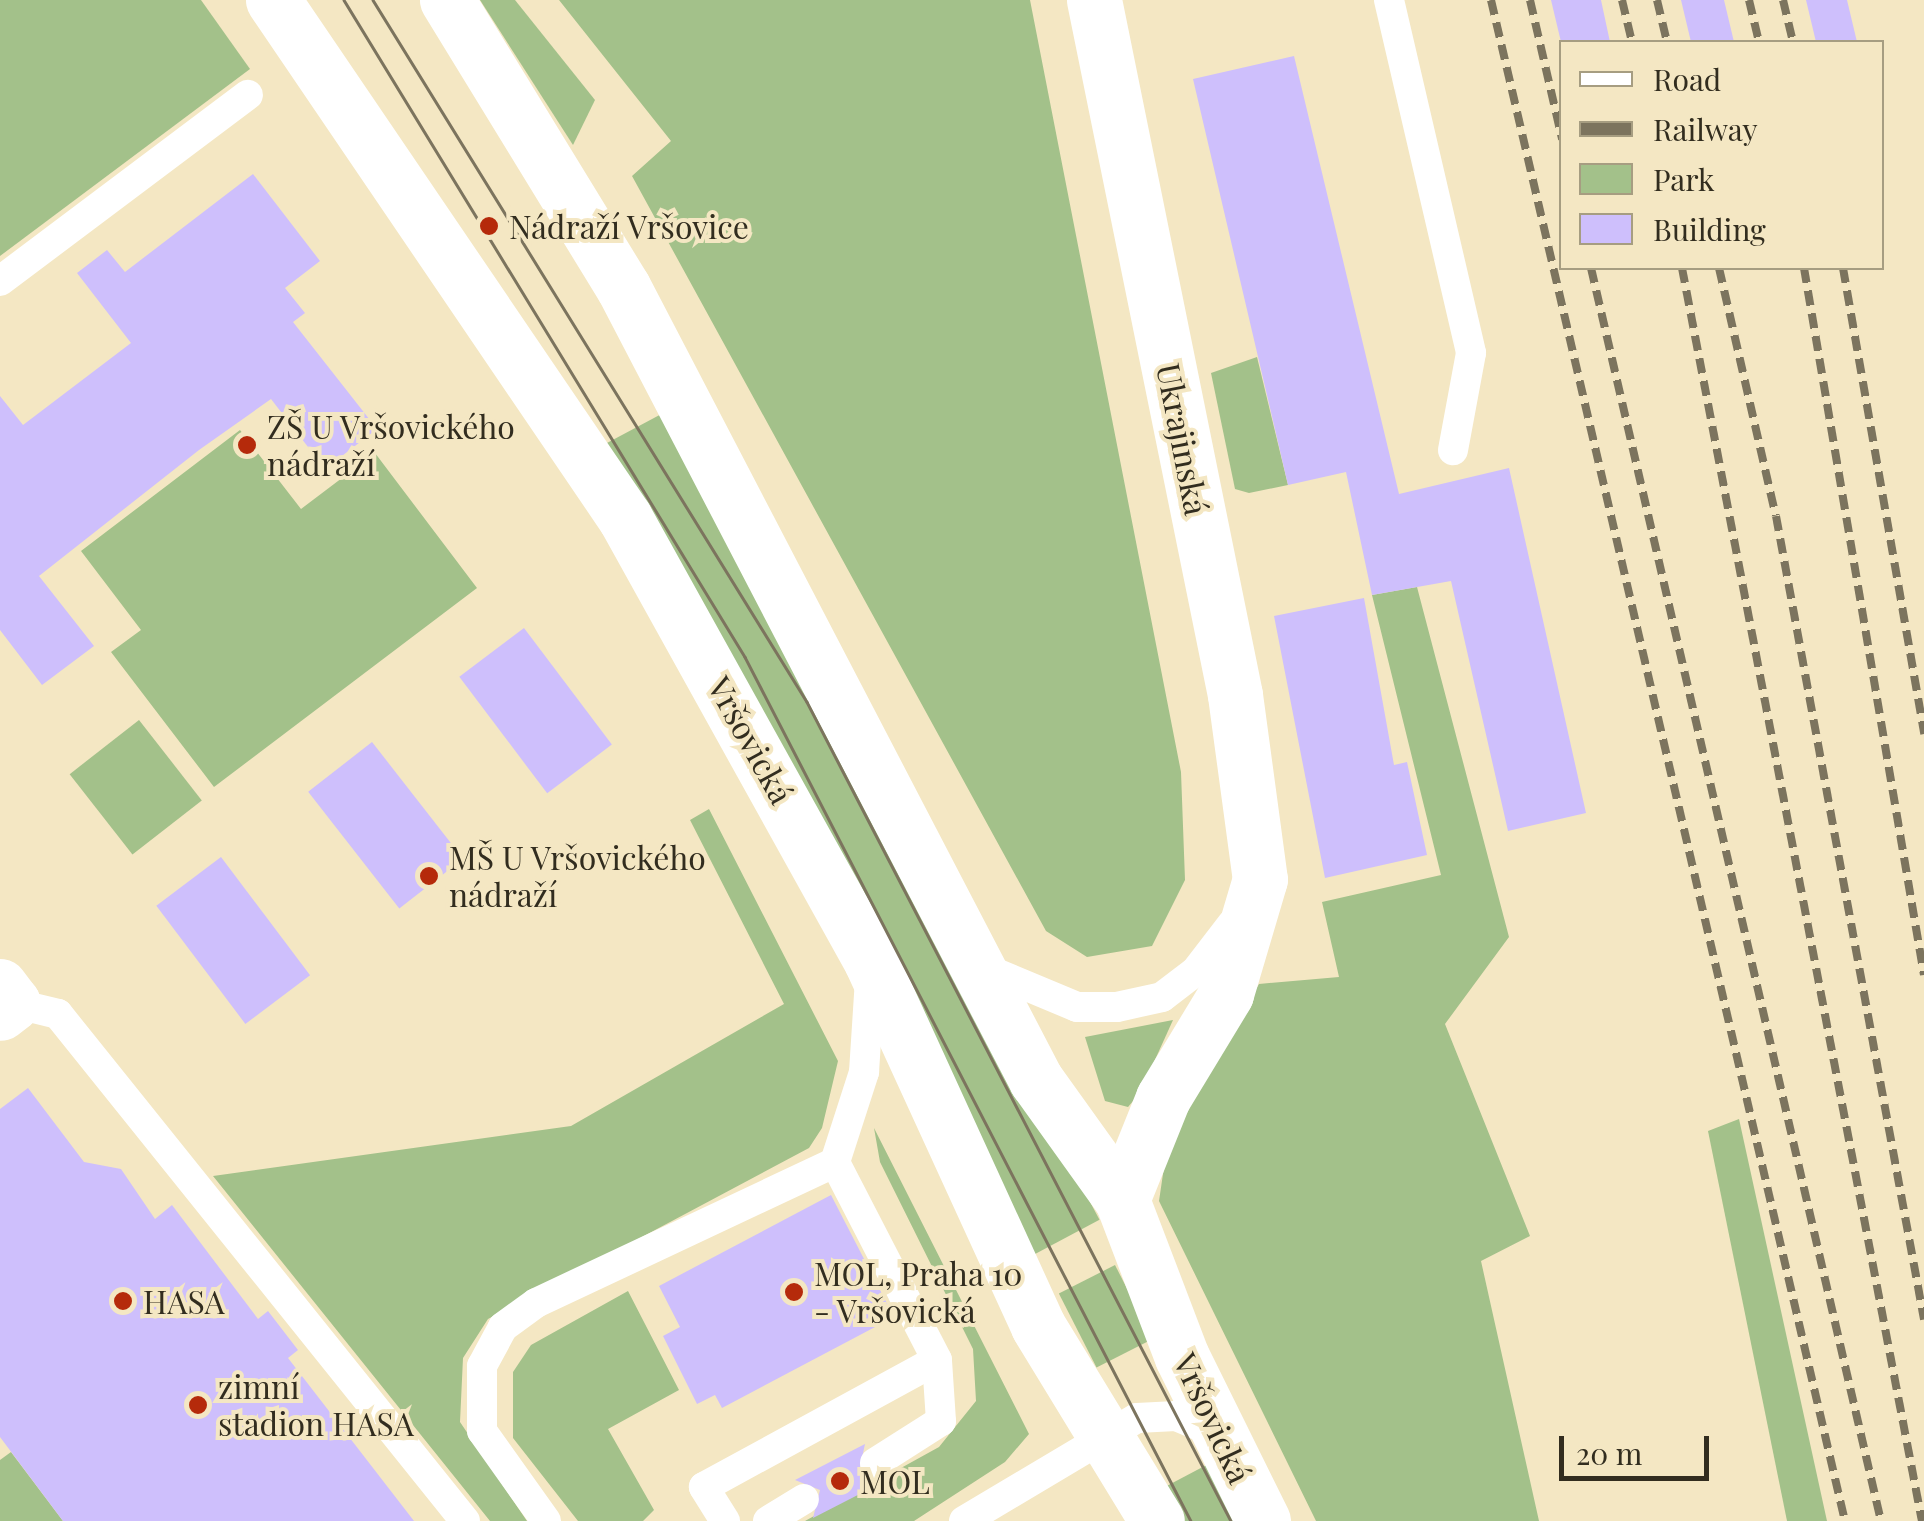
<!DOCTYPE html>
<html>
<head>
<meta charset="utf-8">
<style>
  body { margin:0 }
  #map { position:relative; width:1924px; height:1521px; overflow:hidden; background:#f4e7c3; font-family:"Playfair Display",serif }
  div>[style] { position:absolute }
  .green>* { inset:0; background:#a3c18a; transform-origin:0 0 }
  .building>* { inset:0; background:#cebffc; transform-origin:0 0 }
  .lane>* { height:30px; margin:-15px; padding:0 15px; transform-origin:15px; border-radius:15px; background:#fff }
  .street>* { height:55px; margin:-27.5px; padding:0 27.5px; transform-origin:27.5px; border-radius:27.5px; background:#fff }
  .secondary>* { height:55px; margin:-27.5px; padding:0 27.5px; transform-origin:27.5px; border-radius:27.5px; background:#fff }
  .tram>* { height:2.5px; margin:-1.25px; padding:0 1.25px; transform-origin:1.25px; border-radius:1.25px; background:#7c745e }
  .rail>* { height:8px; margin-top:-4px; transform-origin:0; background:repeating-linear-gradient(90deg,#7c745e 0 15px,transparent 0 23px) }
  .dots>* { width:28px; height:28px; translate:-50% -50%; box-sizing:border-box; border:5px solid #f4e7c3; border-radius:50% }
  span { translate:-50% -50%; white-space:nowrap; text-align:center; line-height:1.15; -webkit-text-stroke:8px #f4e7c3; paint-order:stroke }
  .poi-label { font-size:32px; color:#322d1f }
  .left { translate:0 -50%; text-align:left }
  .street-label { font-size:32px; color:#322d1f }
  .legend { position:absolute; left:1559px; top:40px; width:325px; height:230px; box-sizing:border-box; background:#f4e7c3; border:2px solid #a69d81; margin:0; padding:12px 18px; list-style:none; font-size:30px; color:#322d1f }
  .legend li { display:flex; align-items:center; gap:20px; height:50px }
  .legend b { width:50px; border:2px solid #a69d81 }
  .scale { position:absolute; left:1559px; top:1436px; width:150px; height:45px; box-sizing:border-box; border:5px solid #322d1f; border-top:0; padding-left:12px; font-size:30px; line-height:35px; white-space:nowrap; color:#322d1f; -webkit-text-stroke:8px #f4e7c3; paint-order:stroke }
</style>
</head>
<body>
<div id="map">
  <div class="green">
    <div style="clip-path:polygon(0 0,201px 0,250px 69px,0 256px)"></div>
    <div style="clip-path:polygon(480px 0,515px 0,595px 100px,573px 145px)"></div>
    <div style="clip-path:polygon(559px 0,1030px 0,1181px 772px,1185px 880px,1152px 946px,1087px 957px,1046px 931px,632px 176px,671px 141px)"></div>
    <div style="clip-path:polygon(1257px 357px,1288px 485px,1249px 493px,1235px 489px,1211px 373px)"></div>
    <div style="left:669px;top:410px;width:917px;height:74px;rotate:62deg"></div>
    <div style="clip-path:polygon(240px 430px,301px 509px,375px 453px,477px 588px,214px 787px,111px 652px,141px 630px,81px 551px)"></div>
    <div style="clip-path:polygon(1417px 587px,1509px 937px,1445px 1024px,1530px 1236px,1481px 1261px,1539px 1521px,1316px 1521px,1159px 1201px,1168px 1140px,1259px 984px,1339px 977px,1322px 902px,1441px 875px,1372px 595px)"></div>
    <div style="left:139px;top:720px;width:102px;height:88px;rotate:52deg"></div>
    <div style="clip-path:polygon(709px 809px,838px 1061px,822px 1128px,809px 1148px,488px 1319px,463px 1358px,460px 1422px,527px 1521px,490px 1521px,213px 1176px,571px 1126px,784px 1004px,690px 820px)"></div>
    <div style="clip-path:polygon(1173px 1020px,1140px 1093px,1128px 1107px,1105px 1101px,1085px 1037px)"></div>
    <div style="clip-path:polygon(1739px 1119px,1827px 1521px,1787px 1521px,1708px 1131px)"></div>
    <div style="clip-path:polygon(874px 1128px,1029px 1434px,1005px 1462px,914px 1521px,805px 1521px,939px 1447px,976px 1401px,973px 1349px,880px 1162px)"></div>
    <div style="left:1115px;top:1265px;width:83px;height:63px;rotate:63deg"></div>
    <div style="clip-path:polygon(628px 1291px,679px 1390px,608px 1429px,654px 1510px,643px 1521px,578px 1521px,513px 1438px,513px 1372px,531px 1345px)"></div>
    <div style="clip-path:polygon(11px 1452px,63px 1521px,0 1521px,0 1460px)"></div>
    <div style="clip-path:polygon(1214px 1461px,1245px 1521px,1177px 1521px,1161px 1489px)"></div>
  </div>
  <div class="building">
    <div style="clip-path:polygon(1551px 0,1601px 0,1610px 42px,1561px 42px)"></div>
    <div style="clip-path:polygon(1681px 0,1724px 0,1734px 42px,1691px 42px)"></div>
    <div style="clip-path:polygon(1806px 0,1847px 0,1857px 42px,1816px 42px)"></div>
    <div style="clip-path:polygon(1294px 56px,1399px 494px,1509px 468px,1586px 813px,1508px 831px,1451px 581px,1372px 595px,1346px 472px,1288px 485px,1193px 79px)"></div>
    <div style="clip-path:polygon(253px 174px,320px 261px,285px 288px,305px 313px,293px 322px,377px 429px,325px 469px,271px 399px,199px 450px,39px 576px,94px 646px,42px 685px,0 630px,0 396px,23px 425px,131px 343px,77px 273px,107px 250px,125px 272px)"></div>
    <div style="clip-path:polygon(1364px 598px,1394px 765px,1407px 762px,1427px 855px,1325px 878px,1274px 616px)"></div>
    <div style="left:524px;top:628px;width:146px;height:81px;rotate:53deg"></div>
    <div style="left:372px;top:742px;width:148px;height:81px;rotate:52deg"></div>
    <div style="left:221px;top:857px;width:148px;height:81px;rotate:53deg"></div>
    <div style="clip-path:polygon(28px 1088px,84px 1162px,121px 1169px,155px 1219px,172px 1205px,258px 1319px,268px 1311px,298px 1350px,288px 1358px,414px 1521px,63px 1521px,0 1437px,0 1109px)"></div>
    <div style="clip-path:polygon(831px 1195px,894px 1317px,722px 1408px,715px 1395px,697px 1404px,663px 1336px,680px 1327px,659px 1286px)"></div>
    <div style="clip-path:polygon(865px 1444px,859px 1472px,885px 1481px,813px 1518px,820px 1490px,795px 1480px)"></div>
  </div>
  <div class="lane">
    <div style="left:1389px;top:0;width:362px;rotate:76.9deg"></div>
    <div style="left:1471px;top:353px;width:99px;rotate:100.5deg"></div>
    <div style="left:0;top:281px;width:310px;rotate:-36.9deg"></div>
    <div style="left:979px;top:966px;width:106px;rotate:22.7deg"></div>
    <div style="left:1077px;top:1007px;width:40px"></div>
    <div style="left:1117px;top:1007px;width:46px;rotate:-12.5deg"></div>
    <div style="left:1162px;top:997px;width:43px;rotate:-37.4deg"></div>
    <div style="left:1196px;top:971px;width:59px;rotate:-52.5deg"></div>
    <div style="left:13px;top:1003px;width:46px;rotate:13.7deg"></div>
    <div style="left:58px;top:1014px;width:650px;rotate:51.24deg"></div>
    <div style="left:875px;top:1463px;width:78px;rotate:-32.5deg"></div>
    <div style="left:941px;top:1421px;width:61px;rotate:-93.8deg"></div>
    <div style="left:546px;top:1521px;width:110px;rotate:-125.4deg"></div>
    <div style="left:482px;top:1431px;width:65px;rotate:-90deg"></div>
    <div style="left:482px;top:1366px;width:44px;rotate:-61.7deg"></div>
    <div style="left:503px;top:1327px;width:41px;rotate:-36deg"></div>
    <div style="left:536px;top:1303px;width:331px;rotate:-25.2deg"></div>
    <div style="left:725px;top:1521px;width:40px;rotate:-122deg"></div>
    <div style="left:704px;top:1487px;width:265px;rotate:-28.6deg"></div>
    <div style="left:937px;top:1360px;width:223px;rotate:-117.3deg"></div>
    <div style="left:835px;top:1162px;width:95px;rotate:-72.1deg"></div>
    <div style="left:864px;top:1072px;width:93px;rotate:-86.3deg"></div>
    <div style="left:768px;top:1521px;width:42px;rotate:-31.4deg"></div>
    <div style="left:964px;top:1521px;width:201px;rotate:-30.8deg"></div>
    <div style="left:1137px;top:1418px;width:39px;rotate:-3deg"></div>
    <div style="left:1176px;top:1416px;width:43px;rotate:23deg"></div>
  </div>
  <div class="street">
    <div style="left:1094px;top:0;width:709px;rotate:78.53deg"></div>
    <div style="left:1235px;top:695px;width:186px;rotate:82.3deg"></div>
    <div style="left:1260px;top:879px;width:120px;rotate:106.5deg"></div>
    <div style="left:1226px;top:994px;width:122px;rotate:121.2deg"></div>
    <div style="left:1163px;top:1098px;width:110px;rotate:111.9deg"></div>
    <div style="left:0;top:986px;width:21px;rotate:53deg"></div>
    <div style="left:13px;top:1003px;width:16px;rotate:142deg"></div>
  </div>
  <div class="secondary">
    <div style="left:273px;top:0;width:626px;rotate:55.8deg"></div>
    <div style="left:625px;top:518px;width:507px;rotate:60.96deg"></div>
    <div style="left:871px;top:961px;width:401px;rotate:65.4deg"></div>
    <div style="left:1038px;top:1326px;width:228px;rotate:58.6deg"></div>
    <div style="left:447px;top:0;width:337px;rotate:58.5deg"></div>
    <div style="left:623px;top:287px;width:894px;rotate:62.49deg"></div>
    <div style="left:1036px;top:1080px;width:148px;rotate:54.4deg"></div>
    <div style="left:1122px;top:1200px;width:168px;rotate:69.1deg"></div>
    <div style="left:1182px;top:1357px;width:183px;rotate:63.7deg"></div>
  </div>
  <div class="tram">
    <div style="left:344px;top:0;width:770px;rotate:58.6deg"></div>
    <div style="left:745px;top:657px;width:972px;rotate:62.7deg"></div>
    <div style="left:373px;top:0;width:825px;rotate:58.27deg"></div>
    <div style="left:807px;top:702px;width:922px;rotate:62.63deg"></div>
  </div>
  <div class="rail">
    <div style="left:1491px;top:0;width:1562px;rotate:76.9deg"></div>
    <div style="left:1530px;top:0;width:143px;rotate:77deg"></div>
    <div style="left:1622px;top:0;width:43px;rotate:76.6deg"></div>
    <div style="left:1657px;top:0;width:43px;rotate:76.6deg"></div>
    <div style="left:1749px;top:0;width:43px;rotate:76.6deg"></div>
    <div style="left:1783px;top:0;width:43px;rotate:76.6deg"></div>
    <div style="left:1591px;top:268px;width:1286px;rotate:76.97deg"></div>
    <div style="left:1682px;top:268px;width:1276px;rotate:79.16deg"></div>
    <div style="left:1719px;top:268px;width:254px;rotate:77.1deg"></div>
    <div style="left:1776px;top:516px;width:817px;rotate:79.56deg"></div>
    <div style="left:1804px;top:268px;width:717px;rotate:80.37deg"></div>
    <div style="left:1843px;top:268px;width:473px;rotate:80.1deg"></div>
  </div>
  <div class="dots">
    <div style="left:489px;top:226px;background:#b52a0b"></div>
    <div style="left:247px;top:445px;background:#b52a0b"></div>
    <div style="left:429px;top:876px;background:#b52a0b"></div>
    <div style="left:794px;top:1292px;background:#b52a0b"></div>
    <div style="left:123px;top:1301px;background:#b52a0b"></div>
    <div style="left:198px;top:1405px;background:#b52a0b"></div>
    <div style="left:840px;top:1481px;background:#b52a0b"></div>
  </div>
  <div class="poi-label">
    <span class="left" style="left:509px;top:226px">Nádraží Vršovice</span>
    <span class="left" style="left:267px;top:445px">ZŠ U Vršovického<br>nádraží</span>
    <span class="left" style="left:449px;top:876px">MŠ U Vršovického<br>nádraží</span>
    <span class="left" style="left:814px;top:1292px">MOL, Praha 10<br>- Vršovická</span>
    <span class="left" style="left:143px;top:1301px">HASA</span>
    <span class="left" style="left:218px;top:1405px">zimní<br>stadion HASA</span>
    <span class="left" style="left:860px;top:1481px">MOL</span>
  </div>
  <div class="street-label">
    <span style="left:1183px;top:439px;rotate:79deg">Ukrajinská</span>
    <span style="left:751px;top:740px;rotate:61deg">Vršovická</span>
    <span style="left:1213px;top:1418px;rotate:65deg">Vršovická</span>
  </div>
  <ul class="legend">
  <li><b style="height:12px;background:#fff"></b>Road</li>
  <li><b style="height:12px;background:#7c745e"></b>Railway</li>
  <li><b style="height:28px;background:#a3c18a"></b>Park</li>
  <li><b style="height:28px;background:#cebffc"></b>Building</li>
  </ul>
  <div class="scale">20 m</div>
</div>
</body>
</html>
